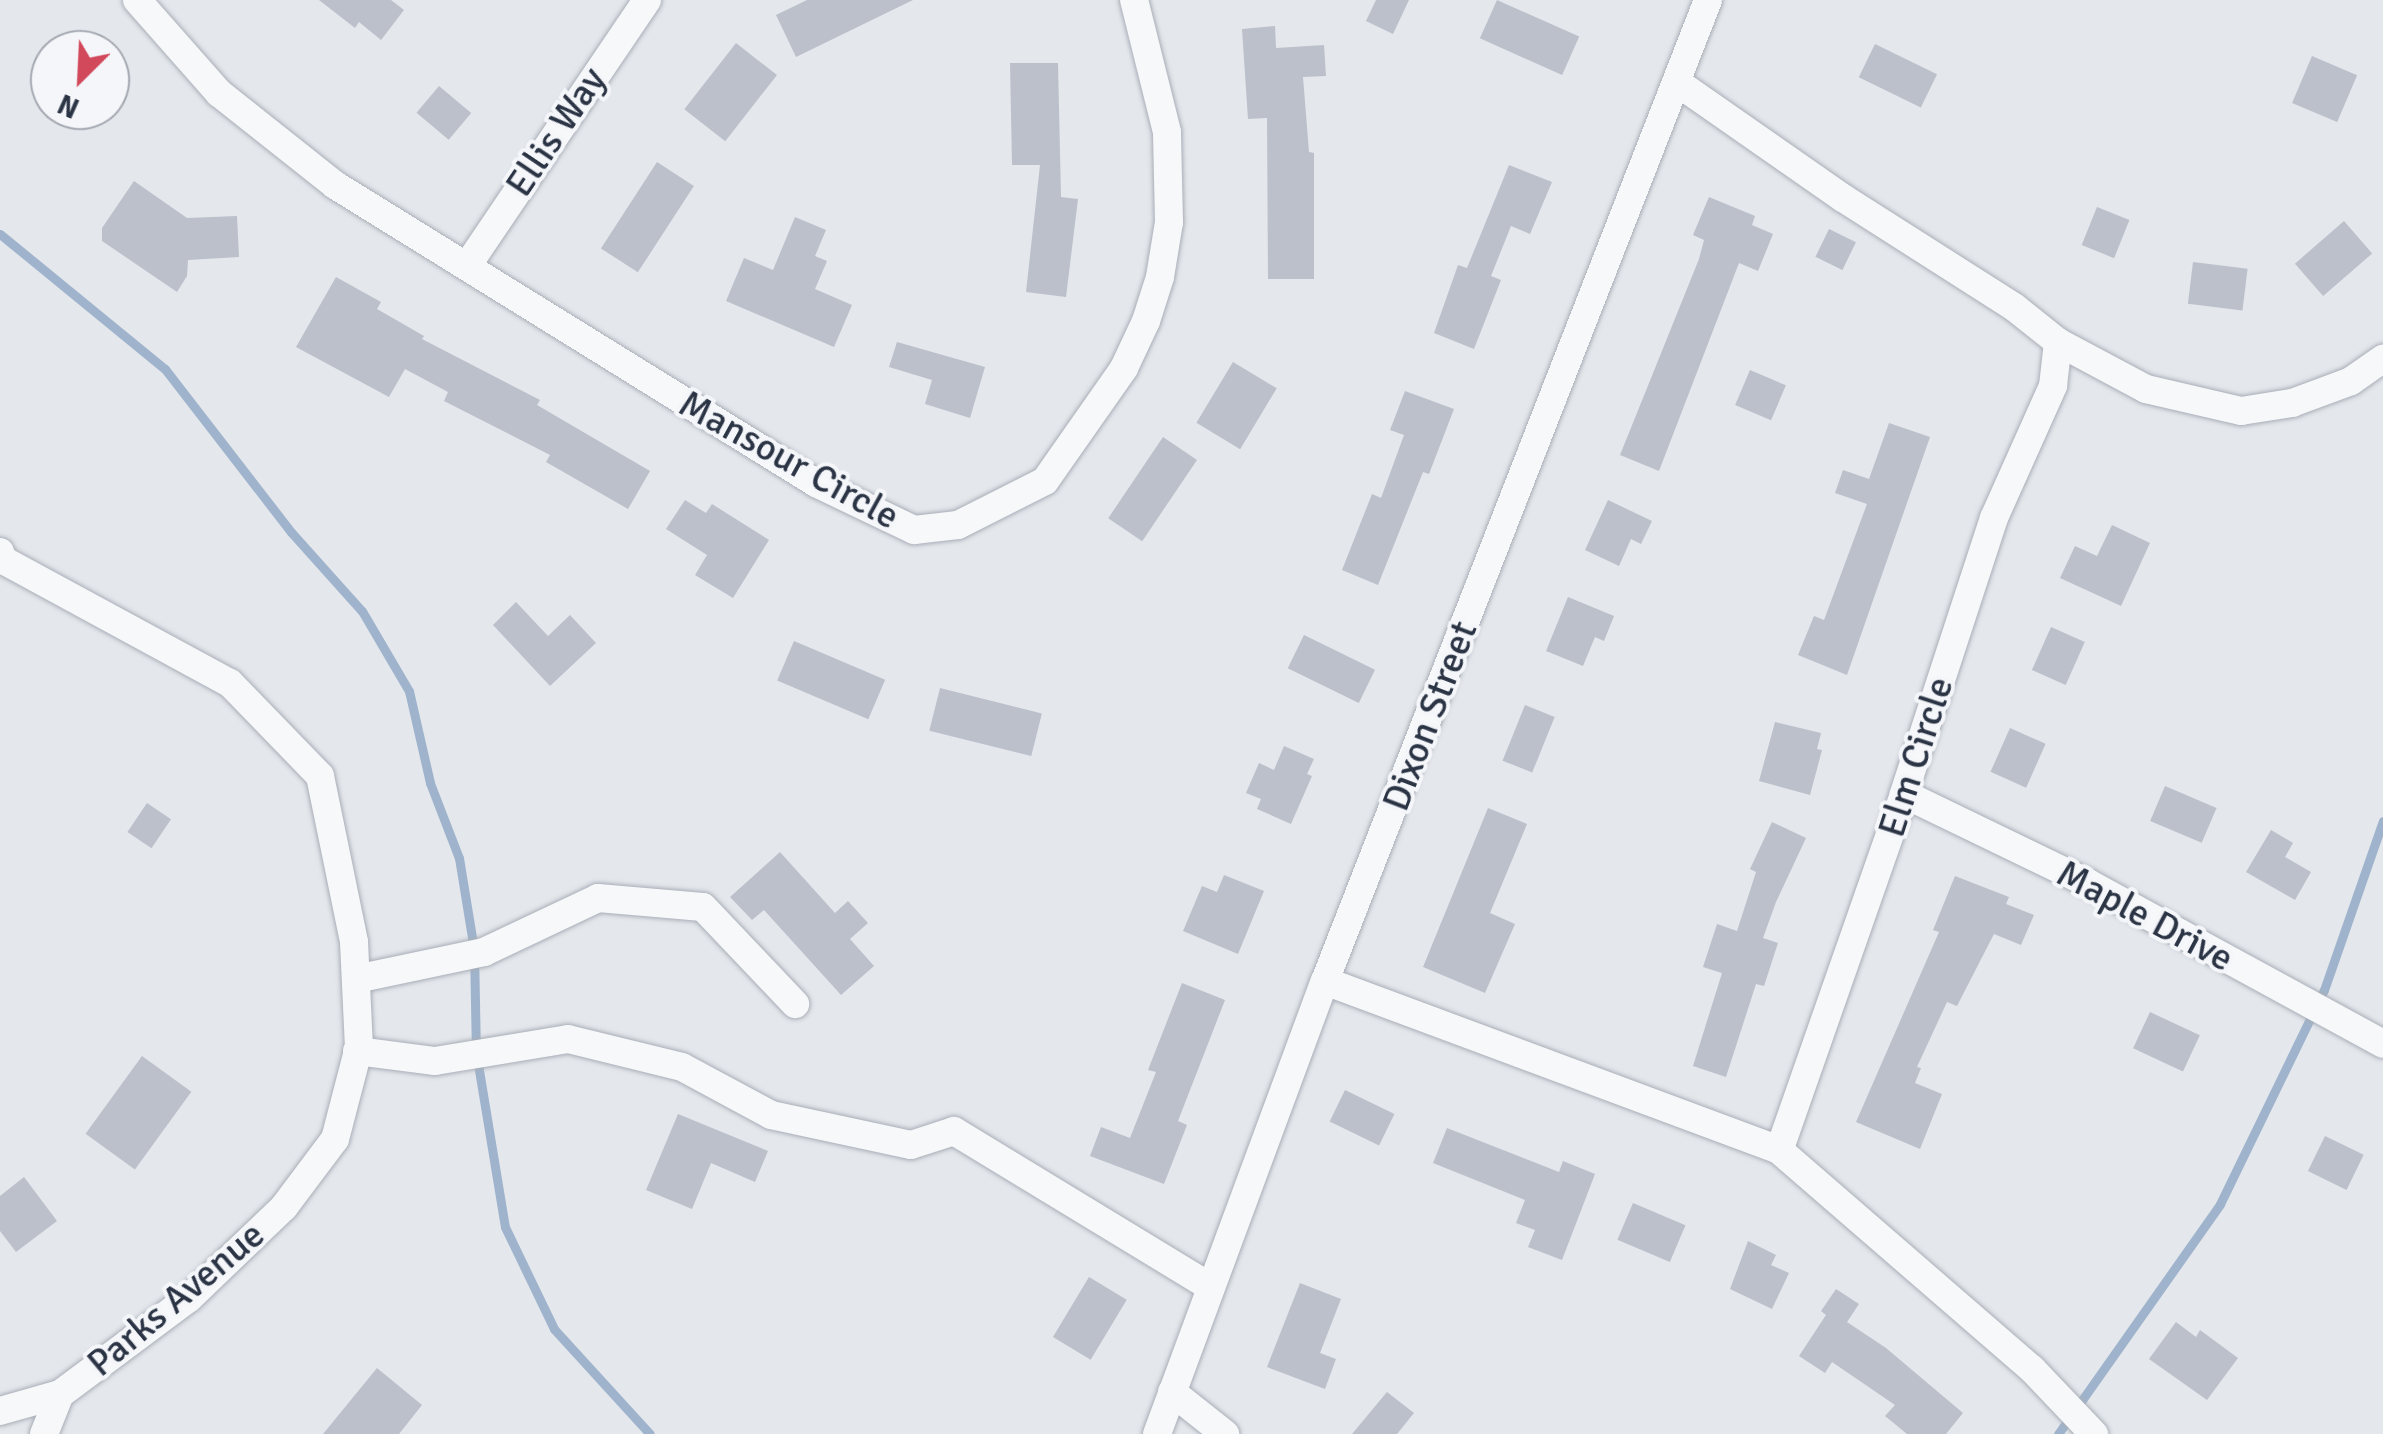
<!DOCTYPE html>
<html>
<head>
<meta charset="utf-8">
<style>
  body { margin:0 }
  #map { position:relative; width:2383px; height:1434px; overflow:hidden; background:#e4e7ec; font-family:Signika,sans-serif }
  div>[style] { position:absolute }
  .stream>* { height:9px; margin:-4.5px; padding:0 4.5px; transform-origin:4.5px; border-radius:4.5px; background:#9fb4cc }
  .building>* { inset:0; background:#bbc0ca; transform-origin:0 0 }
  .roads { filter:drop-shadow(0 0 2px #a9aeb7) drop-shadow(0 0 2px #a9aeb7) }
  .minor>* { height:28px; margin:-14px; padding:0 14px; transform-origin:14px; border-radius:14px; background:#f7f8fa }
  span { translate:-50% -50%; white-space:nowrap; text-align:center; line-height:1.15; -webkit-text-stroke:8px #f4f6f9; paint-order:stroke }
  .street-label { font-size:38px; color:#2b3445 }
  .north { position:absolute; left:30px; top:30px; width:100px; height:100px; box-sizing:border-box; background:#f4f6f9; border:2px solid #a4a8b1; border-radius:50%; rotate:204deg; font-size:28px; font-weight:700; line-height:40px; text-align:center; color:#2b3445 }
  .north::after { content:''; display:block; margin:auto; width:35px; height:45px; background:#d1495b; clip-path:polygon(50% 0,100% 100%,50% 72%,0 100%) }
</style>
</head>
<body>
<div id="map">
  <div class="stream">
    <div style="left:0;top:234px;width:213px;rotate:39.3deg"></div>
    <div style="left:165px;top:369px;width:206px;rotate:52.3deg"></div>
    <div style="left:291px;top:532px;width:106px;rotate:48.1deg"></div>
    <div style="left:362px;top:611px;width:93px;rotate:59.6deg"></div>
    <div style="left:409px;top:691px;width:94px;rotate:77.1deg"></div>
    <div style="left:430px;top:783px;width:80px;rotate:68.9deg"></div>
    <div style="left:459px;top:858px;width:93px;rotate:80.7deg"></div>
    <div style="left:474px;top:950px;width:102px;rotate:88.9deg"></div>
    <div style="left:476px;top:1052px;width:177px;rotate:80.6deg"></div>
    <div style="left:505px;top:1227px;width:113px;rotate:64.3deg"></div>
    <div style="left:554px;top:1329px;width:142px;rotate:47.6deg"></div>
    <div style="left:2058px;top:1434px;width:281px;rotate:-54.8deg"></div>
    <div style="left:2220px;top:1204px;width:238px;rotate:-64.1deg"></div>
    <div style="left:2324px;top:990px;width:179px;rotate:-70.8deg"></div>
  </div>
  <div class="building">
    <div style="clip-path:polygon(319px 0,391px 0,404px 10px,381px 40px,359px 22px,355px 28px)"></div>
    <div style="clip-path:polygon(807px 0,913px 0,796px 57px,776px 15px)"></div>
    <div style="clip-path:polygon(1376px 0,1409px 0,1393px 34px,1366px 21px)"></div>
    <div style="left:1497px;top:0;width:90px;height:42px;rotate:24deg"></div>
    <div style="clip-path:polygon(1275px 26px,1276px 48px,1324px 45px,1326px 76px,1303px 77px,1309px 152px,1314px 153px,1314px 279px,1268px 279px,1267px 118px,1248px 119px,1242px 29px)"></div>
    <div style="left:736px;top:43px;width:52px;height:84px;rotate:38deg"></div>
    <div style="left:1875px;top:44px;width:69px;height:37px;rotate:26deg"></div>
    <div style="left:2312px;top:56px;width:49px;height:51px;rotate:23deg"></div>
    <div style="clip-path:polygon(1010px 63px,1058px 63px,1061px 197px,1078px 199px,1066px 297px,1026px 292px,1040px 165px,1012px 165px)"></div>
    <div style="left:439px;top:86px;width:42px;height:35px;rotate:40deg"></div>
    <div style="left:657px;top:162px;width:44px;height:103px;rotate:33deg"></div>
    <div style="clip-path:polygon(1509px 165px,1552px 182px,1530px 234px,1511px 226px,1491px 276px,1501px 280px,1474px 349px,1434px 333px,1458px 265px,1467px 268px)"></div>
    <div style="clip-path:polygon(134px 181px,187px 218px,237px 216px,239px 257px,188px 260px,187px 276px,177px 292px,102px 241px,102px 228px)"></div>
    <div style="clip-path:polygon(1709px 197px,1755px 216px,1752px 225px,1773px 234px,1758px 271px,1739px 263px,1659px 471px,1620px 455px,1699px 259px,1704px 240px,1693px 235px)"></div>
    <div style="left:2097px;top:207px;width:35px;height:41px;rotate:22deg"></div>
    <div style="clip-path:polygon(795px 217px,826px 230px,815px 256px,827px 261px,815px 289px,852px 305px,834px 347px,726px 301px,744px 258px,773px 270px)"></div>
    <div style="left:2344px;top:221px;width:43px;height:65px;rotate:49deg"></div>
    <div style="left:1829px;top:229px;width:30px;height:31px;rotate:26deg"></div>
    <div style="left:2193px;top:262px;width:55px;height:42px;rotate:7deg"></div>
    <div style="clip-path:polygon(336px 277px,381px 302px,377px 309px,424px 336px,422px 339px,540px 400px,537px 405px,650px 471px,628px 509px,546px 462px,550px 455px,444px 401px,448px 392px,405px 369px,389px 397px,296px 347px)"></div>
    <div style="clip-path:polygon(897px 342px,985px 367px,970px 418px,925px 404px,932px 380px,889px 367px)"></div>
    <div style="left:1233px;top:362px;width:51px;height:71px;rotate:31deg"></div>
    <div style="left:1750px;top:370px;width:39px;height:38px;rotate:23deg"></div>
    <div style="clip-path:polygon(1405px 391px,1454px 409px,1429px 474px,1423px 472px,1378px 585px,1342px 570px,1372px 494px,1381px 498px,1404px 435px,1390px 430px)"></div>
    <div style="clip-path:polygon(1889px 423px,1930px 437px,1847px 675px,1798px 655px,1814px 616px,1824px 620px,1867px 504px,1835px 493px,1843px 470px,1869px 479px)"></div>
    <div style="left:1163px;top:437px;width:41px;height:98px;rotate:34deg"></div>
    <div style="clip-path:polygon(685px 500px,706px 513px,712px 504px,769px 540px,733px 598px,695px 575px,707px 555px,666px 529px)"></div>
    <div style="clip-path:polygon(1608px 500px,1652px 521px,1641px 544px,1631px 539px,1619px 566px,1585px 550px)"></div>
    <div style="clip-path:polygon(2112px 525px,2150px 543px,2121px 606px,2060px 578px,2075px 546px,2097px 556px)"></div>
    <div style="clip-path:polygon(1568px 597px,1614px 616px,1604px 641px,1595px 637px,1583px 666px,1546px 651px)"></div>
    <div style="clip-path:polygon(516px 602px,548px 636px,570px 615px,596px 643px,550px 686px,493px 625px)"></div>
    <div style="left:2051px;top:627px;width:37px;height:47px;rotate:24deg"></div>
    <div style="left:1304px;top:635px;width:79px;height:37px;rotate:26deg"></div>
    <div style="left:794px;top:641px;width:99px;height:43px;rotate:23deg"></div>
    <div style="left:940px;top:688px;width:105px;height:44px;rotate:14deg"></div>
    <div style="left:1525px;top:705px;width:32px;height:60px;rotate:22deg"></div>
    <div style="clip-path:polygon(1775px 722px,1821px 733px,1817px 749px,1822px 750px,1810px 795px,1759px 781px)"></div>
    <div style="left:2010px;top:728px;width:39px;height:48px;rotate:24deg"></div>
    <div style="clip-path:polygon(1284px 746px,1314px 759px,1307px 774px,1312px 776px,1291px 824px,1257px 809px,1261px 799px,1246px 793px,1259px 763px,1274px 770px)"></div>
    <div style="left:2165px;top:786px;width:56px;height:38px;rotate:23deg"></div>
    <div style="left:147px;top:803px;width:29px;height:35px;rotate:34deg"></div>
    <div style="clip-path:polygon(1488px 808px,1527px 824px,1490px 913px,1515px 924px,1485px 993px,1423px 967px)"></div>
    <div style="clip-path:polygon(1772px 822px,1806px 838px,1776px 902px,1763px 938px,1778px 943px,1764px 986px,1756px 984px,1726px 1077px,1693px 1066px,1722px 973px,1703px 967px,1717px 924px,1737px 931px,1756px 872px,1750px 869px)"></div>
    <div style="clip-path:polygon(2271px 830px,2293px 843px,2285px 857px,2311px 872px,2295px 900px,2246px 872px)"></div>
    <div style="clip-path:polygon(780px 852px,835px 913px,848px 901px,868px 923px,850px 939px,874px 966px,841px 995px,764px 910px,752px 920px,730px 897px)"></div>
    <div style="clip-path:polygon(1224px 875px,1264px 891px,1238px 954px,1183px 931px,1202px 886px,1217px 892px)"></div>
    <div style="clip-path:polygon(1955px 876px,2009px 897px,2006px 904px,2034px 915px,2021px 945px,1994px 934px,1957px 1006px,1947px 1002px,1917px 1067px,1921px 1068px,1915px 1083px,1942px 1094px,1920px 1149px,1856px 1122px,1939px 932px,1933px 930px)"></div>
    <div style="clip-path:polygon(1182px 983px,1225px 1000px,1178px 1121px,1187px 1125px,1164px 1184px,1090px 1156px,1101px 1127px,1130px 1138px,1156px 1072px,1148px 1070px)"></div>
    <div style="left:2150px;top:1012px;width:55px;height:40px;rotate:25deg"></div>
    <div style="left:142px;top:1056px;width:61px;height:96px;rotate:36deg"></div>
    <div style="left:1345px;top:1090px;width:55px;height:35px;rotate:26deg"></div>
    <div style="clip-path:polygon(678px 1114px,768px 1151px,755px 1182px,711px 1163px,692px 1209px,646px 1190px)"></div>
    <div style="clip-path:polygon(1447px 1128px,1559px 1172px,1563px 1161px,1595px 1174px,1562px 1260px,1528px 1247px,1535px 1230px,1516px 1223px,1525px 1200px,1433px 1163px)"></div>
    <div style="left:2325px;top:1136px;width:43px;height:39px;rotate:26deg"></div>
    <div style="clip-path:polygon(24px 1177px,57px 1221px,16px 1252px,0 1231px,0 1196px)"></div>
    <div style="left:1633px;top:1203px;width:57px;height:40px;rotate:23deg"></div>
    <div style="clip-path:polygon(1748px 1241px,1776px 1255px,1771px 1265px,1789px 1273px,1772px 1309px,1730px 1289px)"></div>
    <div style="left:1089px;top:1277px;width:44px;height:70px;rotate:31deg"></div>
    <div style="clip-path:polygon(1300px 1283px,1341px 1299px,1320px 1353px,1336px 1359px,1325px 1389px,1267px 1367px)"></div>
    <div style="clip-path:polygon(1836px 1289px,1859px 1304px,1847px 1322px,1886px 1348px,1963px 1413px,1946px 1434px,1907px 1434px,1885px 1416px,1895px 1405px,1832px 1362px,1825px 1373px,1799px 1356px,1826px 1315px,1821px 1311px)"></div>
    <div style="clip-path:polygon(2176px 1322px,2196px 1337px,2200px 1330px,2238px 1358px,2207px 1400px,2149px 1359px)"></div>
    <div style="clip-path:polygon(377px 1368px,422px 1405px,399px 1434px,323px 1434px)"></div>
    <div style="clip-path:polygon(1387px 1392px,1414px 1413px,1397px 1434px,1352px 1434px)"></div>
  </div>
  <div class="roads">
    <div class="minor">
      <div style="left:137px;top:0;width:124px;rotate:48.6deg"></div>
      <div style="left:219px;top:93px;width:148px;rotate:38.4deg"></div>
      <div style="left:335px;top:185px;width:566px;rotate:31.78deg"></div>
      <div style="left:816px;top:483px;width:109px;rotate:25.6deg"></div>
      <div style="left:914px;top:530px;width:44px;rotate:-6.5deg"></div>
      <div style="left:958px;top:525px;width:97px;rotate:-26.8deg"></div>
      <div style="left:1045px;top:481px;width:138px;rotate:-55deg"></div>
      <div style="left:1124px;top:368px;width:52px;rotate:-64.9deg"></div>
      <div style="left:1146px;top:321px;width:46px;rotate:-72.3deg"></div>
      <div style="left:1160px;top:277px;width:56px;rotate:-80.7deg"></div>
      <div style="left:1169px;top:222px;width:90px;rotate:-91.3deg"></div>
      <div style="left:1167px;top:132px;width:136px;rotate:-104deg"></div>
      <div style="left:1678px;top:83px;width:201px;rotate:34.9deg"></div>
      <div style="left:1843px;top:198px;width:203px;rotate:32.5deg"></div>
      <div style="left:2014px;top:307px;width:56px;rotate:38.5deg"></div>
      <div style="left:2058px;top:342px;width:44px;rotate:96.5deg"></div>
      <div style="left:2053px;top:386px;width:145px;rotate:114.1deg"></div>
      <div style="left:1994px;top:518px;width:290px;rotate:108.1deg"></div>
      <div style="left:1904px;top:794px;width:377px;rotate:109.3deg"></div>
      <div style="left:467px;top:266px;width:321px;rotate:-55.9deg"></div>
      <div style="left:2058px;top:342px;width:100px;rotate:28.1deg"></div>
      <div style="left:2146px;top:389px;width:98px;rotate:13deg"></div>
      <div style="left:2241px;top:411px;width:52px;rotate:-8.9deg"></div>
      <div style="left:2292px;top:403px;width:63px;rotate:-20.4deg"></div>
      <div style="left:2351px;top:381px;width:39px;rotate:-35deg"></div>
      <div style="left:0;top:552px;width:9px;rotate:69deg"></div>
      <div style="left:3px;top:560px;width:258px;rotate:28.5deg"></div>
      <div style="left:230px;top:683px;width:129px;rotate:45.9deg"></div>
      <div style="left:320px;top:776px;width:169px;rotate:78.4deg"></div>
      <div style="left:354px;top:942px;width:105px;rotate:87.3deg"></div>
      <div style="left:359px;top:1047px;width:95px;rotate:104.6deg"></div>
      <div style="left:335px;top:1139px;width:85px;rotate:126.9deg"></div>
      <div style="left:284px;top:1207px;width:132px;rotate:136.2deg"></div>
      <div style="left:189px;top:1298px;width:161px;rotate:143.3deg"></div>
      <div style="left:60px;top:1394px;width:62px;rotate:164.2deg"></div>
      <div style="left:1904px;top:794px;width:204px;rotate:25.8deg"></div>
      <div style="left:2088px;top:883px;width:336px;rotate:28.6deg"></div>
      <div style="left:356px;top:979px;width:131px;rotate:-11.9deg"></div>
      <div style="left:484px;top:952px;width:126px;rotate:-25.3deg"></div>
      <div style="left:598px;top:898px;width:105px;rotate:4.9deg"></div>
      <div style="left:703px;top:907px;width:134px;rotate:46.5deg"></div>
      <div style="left:1325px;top:981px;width:484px;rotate:20.4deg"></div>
      <div style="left:1779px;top:1150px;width:335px;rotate:40.9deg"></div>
      <div style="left:2032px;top:1369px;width:90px;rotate:46.4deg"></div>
      <div style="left:357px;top:1051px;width:79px;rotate:7.3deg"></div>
      <div style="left:435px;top:1061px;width:135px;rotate:-9.4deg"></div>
      <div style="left:568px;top:1039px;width:117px;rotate:13.8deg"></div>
      <div style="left:682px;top:1067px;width:101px;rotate:28.3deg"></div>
      <div style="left:771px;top:1115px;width:143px;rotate:12.1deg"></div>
      <div style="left:911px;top:1145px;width:45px;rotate:-18deg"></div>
      <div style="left:954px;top:1131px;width:298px;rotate:31.3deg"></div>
      <div style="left:1172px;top:1392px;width:68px;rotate:38.4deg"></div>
      <div style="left:44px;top:1434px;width:43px;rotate:-68.2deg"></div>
      <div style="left:1157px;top:1434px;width:483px;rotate:-69.7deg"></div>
      <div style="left:1325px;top:981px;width:1053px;rotate:-68.67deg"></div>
    </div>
  </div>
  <div class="street-label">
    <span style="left:556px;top:132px;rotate:-56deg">Ellis Way</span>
    <span style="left:789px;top:460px;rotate:29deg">Mansour Circle</span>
    <span style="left:1430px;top:716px;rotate:-69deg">Dixon Street</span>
    <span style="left:1916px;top:757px;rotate:-72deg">Elm Circle</span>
    <span style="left:2145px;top:916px;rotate:28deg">Maple Drive</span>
    <span style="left:176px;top:1299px;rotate:-40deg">Parks Avenue</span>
  </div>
  <div class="north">N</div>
</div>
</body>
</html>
